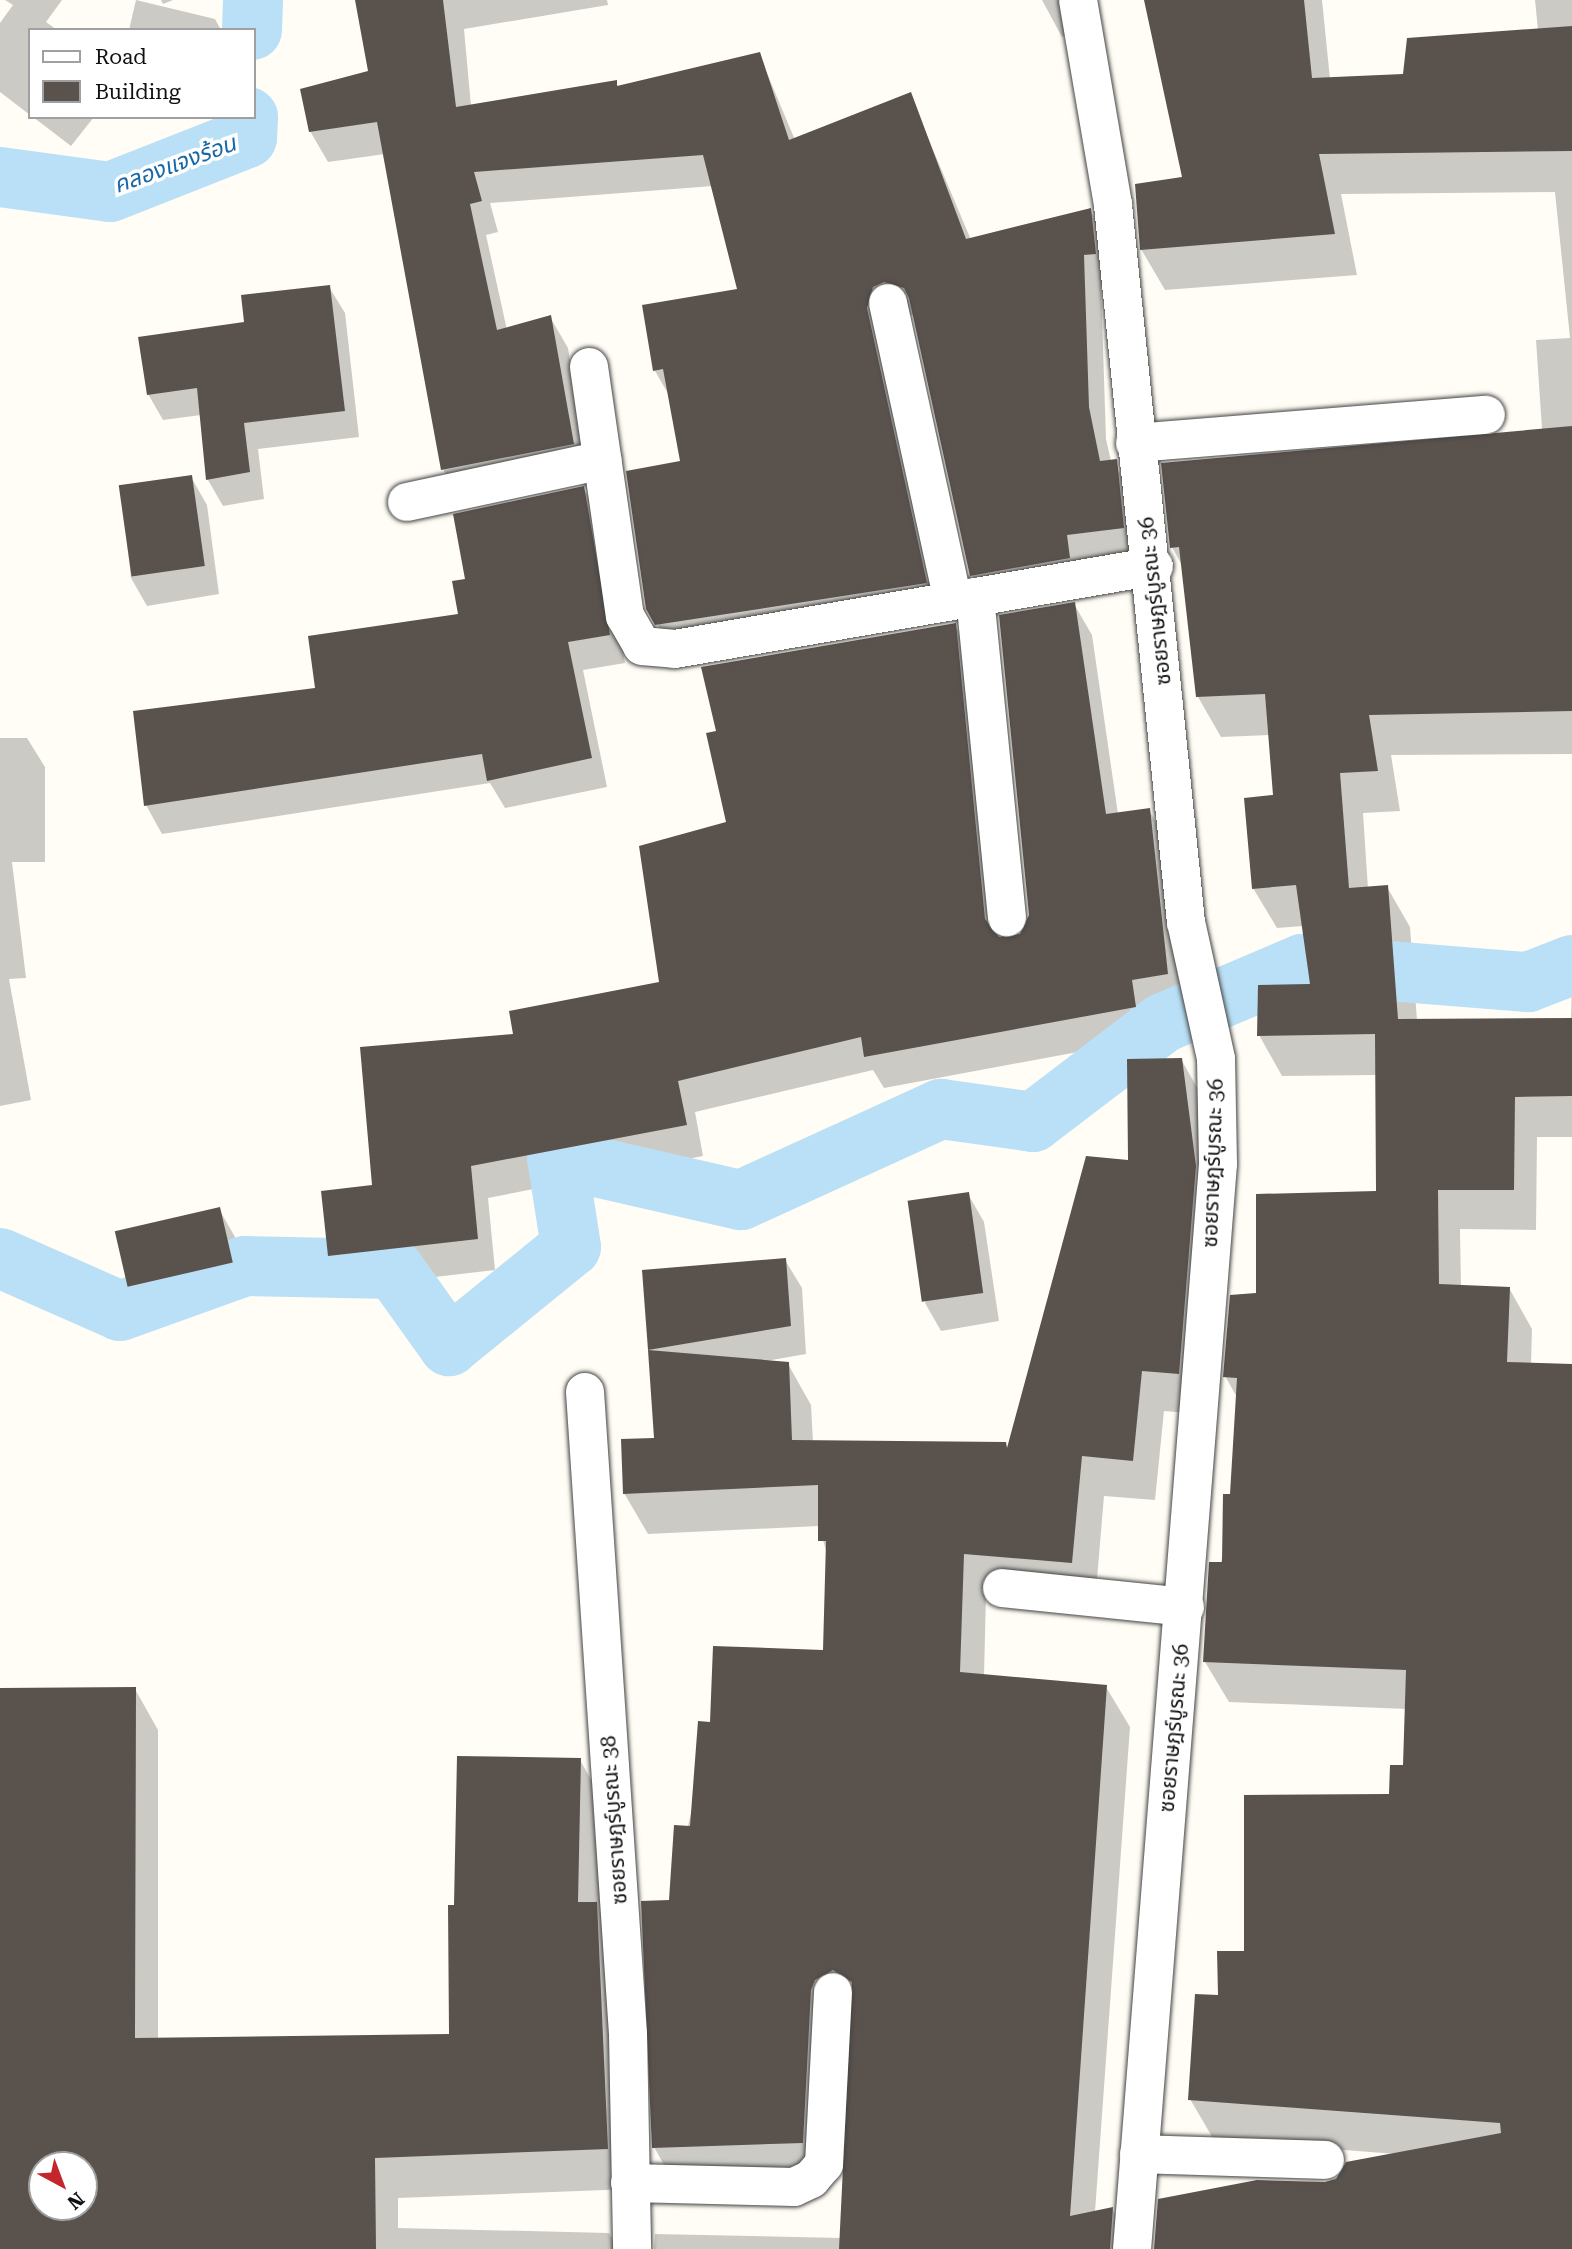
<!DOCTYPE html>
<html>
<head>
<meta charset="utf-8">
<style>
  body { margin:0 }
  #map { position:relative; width:1572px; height:2249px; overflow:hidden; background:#fffdf5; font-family:"Roboto Serif","Noto Sans Thai",serif }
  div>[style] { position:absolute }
  .shadow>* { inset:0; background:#0003 }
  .canal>* { height:60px; margin:-30px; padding:0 30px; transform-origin:30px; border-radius:30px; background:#b9e0f7 }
  .building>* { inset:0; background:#5a524d; transform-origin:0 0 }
  .roads { filter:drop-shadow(0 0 2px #444) drop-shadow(0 0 2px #444) }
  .street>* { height:38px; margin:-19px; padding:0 19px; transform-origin:19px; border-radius:19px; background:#fff }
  span { translate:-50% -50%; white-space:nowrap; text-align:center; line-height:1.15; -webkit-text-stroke:7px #fff; paint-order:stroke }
  .street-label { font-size:21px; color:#111 }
  .water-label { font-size:23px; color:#1768a6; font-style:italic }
  .legend { position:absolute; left:28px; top:28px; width:228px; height:91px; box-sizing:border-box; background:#fff; border:2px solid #a0a0a0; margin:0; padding:9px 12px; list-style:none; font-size:21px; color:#111 }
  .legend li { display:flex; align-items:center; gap:14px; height:35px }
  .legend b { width:35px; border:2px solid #a0a0a0 }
  .north { position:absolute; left:28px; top:2151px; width:70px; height:70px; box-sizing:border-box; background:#fff; border:2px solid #a0a0a0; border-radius:50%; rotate:139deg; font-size:19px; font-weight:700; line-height:28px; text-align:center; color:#111 }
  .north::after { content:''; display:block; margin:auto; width:24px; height:32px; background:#c4262e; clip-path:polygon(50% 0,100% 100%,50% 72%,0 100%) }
</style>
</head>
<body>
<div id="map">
  <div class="shadow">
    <div style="clip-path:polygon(5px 0,62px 0,46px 22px,57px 30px,30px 30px,30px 115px,0 92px,0 23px,13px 5px)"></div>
    <div style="clip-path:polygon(136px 0,215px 19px,221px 30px,129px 30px)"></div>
    <div style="clip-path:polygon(161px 0,173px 0,163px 4px)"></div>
    <div style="clip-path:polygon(356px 0,607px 0,608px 5px,464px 29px,471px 106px,616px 82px,619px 88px,759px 54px,795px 140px,910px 95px,971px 240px,1090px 210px,1108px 240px,1113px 285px,1101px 286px,1106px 439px,1111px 461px,1134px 492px,1140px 558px,990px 606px,972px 575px,915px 316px,902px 312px,943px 614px,675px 655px,648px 608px,682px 462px,670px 397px,655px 371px,740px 290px,713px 186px,490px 203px,498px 232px,486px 235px,507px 330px,550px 317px,568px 348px,590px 475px,460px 500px,443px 469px,385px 154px,328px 162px,310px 131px,370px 72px)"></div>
    <div style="clip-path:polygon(1042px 0,1065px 0,1070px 34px,1062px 37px)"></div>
    <div style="clip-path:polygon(1146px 0,1322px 0,1330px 79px,1404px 75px,1538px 30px,1535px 0,1572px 0,1572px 754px,1391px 755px,1400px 811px,1363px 813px,1368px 889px,1387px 887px,1410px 927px,1417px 1020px,1571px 1020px,1572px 980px,1572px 1137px,1537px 1137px,1536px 1230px,1460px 1229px,1461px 1287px,1509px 1288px,1532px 1329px,1531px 1364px,1572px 1366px,1572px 2249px,1156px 2249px,1396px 2154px,1214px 2140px,1190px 2099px,1220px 1997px,1245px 1952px,1390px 1796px,1404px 1767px,1407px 1709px,1229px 1702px,1205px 1662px,1232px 1495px,1238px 1399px,1225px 1376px,1258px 1294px,1378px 1193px,1377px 1075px,1282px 1076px,1259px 1035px,1312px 986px,1303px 926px,1277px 928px,1253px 888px,1274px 797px,1270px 735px,1221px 737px,1198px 697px,1183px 567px,1172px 547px,1542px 429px,1536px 340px,1570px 338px,1555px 192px,1341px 194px,1357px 275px,1165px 290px,1141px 249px,1184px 178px)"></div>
    <div style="clip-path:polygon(33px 117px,94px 117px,71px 146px)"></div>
    <div style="clip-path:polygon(329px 287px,345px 313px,359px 437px,258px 449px,264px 499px,223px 506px,208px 480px,201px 415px,163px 420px,148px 394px,246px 324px)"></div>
    <div style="clip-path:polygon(191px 477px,207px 505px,219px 594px,147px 606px,131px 578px,121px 488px)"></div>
    <div style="clip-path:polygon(583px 488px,600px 517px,625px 663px,583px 670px,607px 787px,505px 808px,490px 783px,162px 834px,146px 805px,317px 690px,460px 615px,467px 580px)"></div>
    <div style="clip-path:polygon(1074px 604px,1092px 635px,1118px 814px,1149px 810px,1167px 842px,1185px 1005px,1149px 1011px,1153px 1038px,884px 1088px,873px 1070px,695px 1112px,703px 1156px,488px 1198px,495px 1270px,348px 1287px,330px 1255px,374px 1187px,516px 1035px,661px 983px,728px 823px,718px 732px,955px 625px,973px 656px,1001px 939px,1010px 940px,1028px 928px)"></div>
    <div style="clip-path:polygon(0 738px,27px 738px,45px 767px,45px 862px,12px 862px,26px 978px,9px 979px,31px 1100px,0 1106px)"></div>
    <div style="clip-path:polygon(1181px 1059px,1204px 1100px,1202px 1414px,1164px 1411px,1155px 1500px,1104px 1496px,1095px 1603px,986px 1594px,984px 1676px,1106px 1687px,1130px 1727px,1095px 2212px,1112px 2209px,1135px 2249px,654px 2249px,655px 2234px,841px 2238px,852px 2013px,826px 2183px,677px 2188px,654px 2147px,670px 1902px,712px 1724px,825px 1652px,827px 1554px,819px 1526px,648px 1534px,624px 1493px,656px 1440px,644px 1272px,785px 1260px,802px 1288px,806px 1354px,766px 1361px,788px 1364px,811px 1405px,813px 1442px,1005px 1443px,1008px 1449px,1130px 1162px)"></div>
    <div style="clip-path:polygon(968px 1194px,984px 1222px,999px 1321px,941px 1331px,925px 1303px)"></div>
    <div style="clip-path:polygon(219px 1209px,235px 1237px,248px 1291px,146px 1315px,130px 1287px)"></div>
    <div style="clip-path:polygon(evenodd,135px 1689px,158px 1730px,158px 2040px,451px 2035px,455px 1907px,580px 1760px,603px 1801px,631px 2189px,398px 2198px,398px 2228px,609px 2233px,618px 2249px,0 2249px,0 1690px,135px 1689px,42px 2165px,84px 2165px,84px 2207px,42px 2207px,42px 2165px)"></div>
  </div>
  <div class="canal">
    <div style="left:252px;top:30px;width:30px;rotate:-88deg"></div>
    <div style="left:0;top:177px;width:111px;rotate:7.8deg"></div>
    <div style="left:110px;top:192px;width:147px;rotate:-21.5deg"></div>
    <div style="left:247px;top:138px;width:21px;rotate:-87deg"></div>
    <div style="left:0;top:1258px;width:131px;rotate:23.8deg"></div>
    <div style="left:120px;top:1311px;width:133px;rotate:-19.8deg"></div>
    <div style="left:245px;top:1266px;width:149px;rotate:1.2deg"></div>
    <div style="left:394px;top:1269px;width:95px;rotate:54.5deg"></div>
    <div style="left:449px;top:1346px;width:157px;rotate:-39.1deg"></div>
    <div style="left:571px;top:1247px;width:90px;rotate:-98.9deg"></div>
    <div style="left:557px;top:1158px;width:189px;rotate:12.9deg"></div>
    <div style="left:741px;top:1200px;width:220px;rotate:-24.5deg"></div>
    <div style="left:941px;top:1109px;width:93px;rotate:8deg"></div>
    <div style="left:1033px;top:1122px;width:163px;rotate:-37.3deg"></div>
    <div style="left:1163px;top:1023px;width:151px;rotate:-23deg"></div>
    <div style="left:1302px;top:964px;width:227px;rotate:4.6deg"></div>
    <div style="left:1528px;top:982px;width:47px;rotate:-21.1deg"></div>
  </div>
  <div class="building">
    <div style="clip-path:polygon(355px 0,443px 0,456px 107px,617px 80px,617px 86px,760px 52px,789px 140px,911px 92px,966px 239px,1091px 208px,1096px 254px,1084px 255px,1089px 407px,1100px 461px,1117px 459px,1124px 528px,1067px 535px,1070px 558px,970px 576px,909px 298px,904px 288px,884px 282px,873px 287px,867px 308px,927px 583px,655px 625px,646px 609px,626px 471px,680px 461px,663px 369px,653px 371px,642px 305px,737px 289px,703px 155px,474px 172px,482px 201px,470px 204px,497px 330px,551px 315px,574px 444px,441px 470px,377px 122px,309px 132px,300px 89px,368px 71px)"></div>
    <div style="clip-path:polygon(1144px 0,1304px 0,1312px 78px,1403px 74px,1407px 38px,1572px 26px,1572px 151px,1319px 154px,1335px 234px,1140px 250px,1135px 184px,1182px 177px)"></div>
    <div style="clip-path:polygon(330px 285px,345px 411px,244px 423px,250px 472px,206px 480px,197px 388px,147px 395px,138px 337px,244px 322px,241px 295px)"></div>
    <div style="clip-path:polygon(1572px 426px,1572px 711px,1369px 715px,1378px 771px,1340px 773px,1349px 888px,1388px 885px,1398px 1019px,1572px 1018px,1572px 1096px,1515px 1097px,1514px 1190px,1438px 1190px,1439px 1284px,1510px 1287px,1507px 1362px,1572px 1364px,1572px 2249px,1154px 2249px,1158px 2199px,1257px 2180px,1325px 2182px,1336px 2179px,1346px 2162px,1501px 2133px,1500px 2123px,1188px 2100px,1195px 1994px,1218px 1995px,1217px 1951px,1244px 1951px,1244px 1795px,1389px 1794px,1390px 1765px,1403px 1765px,1406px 1670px,1203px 1662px,1209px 1562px,1222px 1562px,1223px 1494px,1230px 1494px,1237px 1378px,1223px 1377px,1230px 1295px,1256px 1293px,1256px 1194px,1376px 1191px,1375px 1034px,1257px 1036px,1258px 985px,1310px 984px,1296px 885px,1252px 889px,1244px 798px,1273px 795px,1265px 694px,1196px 697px,1179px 547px,1170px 548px,1161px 463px)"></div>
    <div style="left:192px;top:475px;width:92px;height:74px;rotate:82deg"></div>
    <div style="clip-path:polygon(584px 486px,610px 635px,568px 642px,592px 758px,487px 781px,482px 754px,144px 806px,133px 711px,315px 688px,308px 636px,458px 614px,452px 581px,465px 579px,453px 514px)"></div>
    <div style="clip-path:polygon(1075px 602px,1106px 814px,1150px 808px,1168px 974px,1132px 980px,1136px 1007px,864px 1057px,861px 1037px,678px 1081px,687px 1125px,471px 1166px,478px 1239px,328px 1256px,321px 1191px,372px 1185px,360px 1047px,513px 1034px,509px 1011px,659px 982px,639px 846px,726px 822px,706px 733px,716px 731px,701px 667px,956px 623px,985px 919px,999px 937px,1020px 934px,1029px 915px,999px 615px)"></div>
    <div style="clip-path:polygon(1182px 1058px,1196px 1166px,1179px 1374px,1142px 1371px,1133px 1461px,1082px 1456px,1072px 1563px,964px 1554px,960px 1672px,1107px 1685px,1070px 2216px,1113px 2207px,1110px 2249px,839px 2249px,852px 1982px,833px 1970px,815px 1980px,811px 1990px,803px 2143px,652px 2148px,641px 1901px,669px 1900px,674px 1825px,690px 1826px,698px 1721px,710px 1722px,713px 1646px,823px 1650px,826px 1541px,818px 1541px,818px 1485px,623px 1494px,621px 1439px,654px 1438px,648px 1350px,789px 1362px,792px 1440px,1006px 1442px,1007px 1448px,1086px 1156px,1128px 1160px,1127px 1059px)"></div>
    <div style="left:969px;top:1192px;width:102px;height:62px;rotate:82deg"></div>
    <div style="left:220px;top:1207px;width:57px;height:108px;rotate:77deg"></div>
    <div style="clip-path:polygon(786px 1258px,791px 1326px,648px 1350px,642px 1270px)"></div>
    <div style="clip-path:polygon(evenodd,136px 1687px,135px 2038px,449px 2034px,448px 1905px,454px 1905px,457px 1756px,581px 1758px,578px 1902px,597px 1902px,608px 2149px,375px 2158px,376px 2249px,0 2249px,0 1688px,136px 1687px,42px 2165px,84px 2165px,84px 2207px,42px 2207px,42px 2165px)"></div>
  </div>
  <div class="roads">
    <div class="street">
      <div style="left:1078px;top:0;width:208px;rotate:80.3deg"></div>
      <div style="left:1113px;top:205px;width:721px;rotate:84.19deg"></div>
      <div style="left:1186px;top:922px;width:140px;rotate:77.6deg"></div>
      <div style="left:1216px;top:1059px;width:105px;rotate:88.9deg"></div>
      <div style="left:1218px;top:1164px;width:1088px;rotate:94.53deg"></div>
      <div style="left:888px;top:303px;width:304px;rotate:77.7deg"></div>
      <div style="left:589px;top:367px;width:252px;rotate:81.8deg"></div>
      <div style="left:625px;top:616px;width:34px;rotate:60deg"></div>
      <div style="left:642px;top:646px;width:33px;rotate:5deg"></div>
      <div style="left:675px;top:649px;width:486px;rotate:-9.8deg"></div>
      <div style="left:1135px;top:443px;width:352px;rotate:-4.6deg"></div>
      <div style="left:407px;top:502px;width:200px;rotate:-12.1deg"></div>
      <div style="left:975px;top:597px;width:322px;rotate:84.3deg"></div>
      <div style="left:585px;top:1392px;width:643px;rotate:86.17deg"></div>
      <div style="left:628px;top:2034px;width:215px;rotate:88.9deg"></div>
      <div style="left:1002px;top:1588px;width:184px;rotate:5.9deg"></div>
      <div style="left:1139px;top:2154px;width:186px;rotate:1.8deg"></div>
      <div style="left:630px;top:2183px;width:164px;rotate:1.4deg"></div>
      <div style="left:794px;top:2187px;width:19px;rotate:-25deg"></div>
      <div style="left:811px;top:2179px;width:20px;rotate:-49deg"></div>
      <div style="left:824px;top:2164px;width:172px;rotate:-87deg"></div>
    </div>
  </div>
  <div class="street-label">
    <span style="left:1155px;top:601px;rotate:-96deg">ซอยราษฎร์บูรณะ 36</span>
    <span style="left:1213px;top:1163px;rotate:-88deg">ซอยราษฎร์บูรณะ 36</span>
    <span style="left:1174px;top:1728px;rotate:-85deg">ซอยราษฎร์บูรณะ 36</span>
    <span style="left:614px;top:1820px;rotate:-94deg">ซอยราษฎร์บูรณะ 38</span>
  </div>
  <div class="water-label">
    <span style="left:175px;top:165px;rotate:-20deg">คลองแจงร้อน</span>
  </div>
  <ul class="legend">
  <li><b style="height:9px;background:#fff"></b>Road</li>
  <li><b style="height:19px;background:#5a524d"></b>Building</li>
  </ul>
  <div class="north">N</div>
</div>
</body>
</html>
